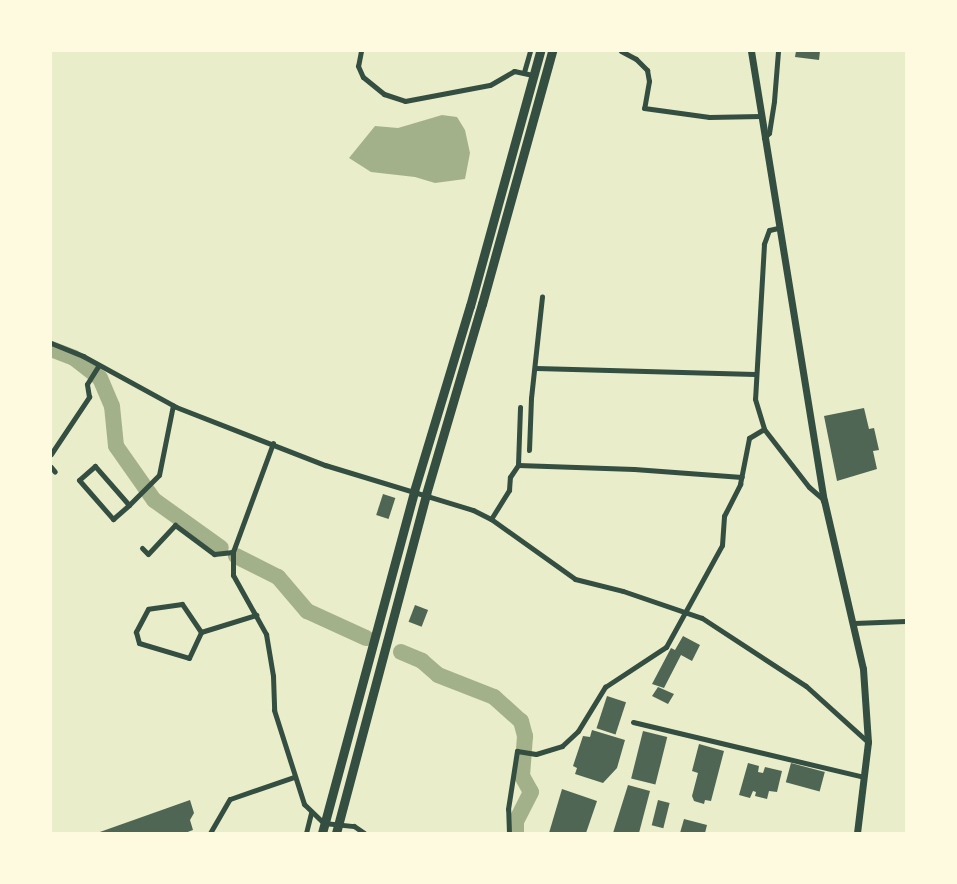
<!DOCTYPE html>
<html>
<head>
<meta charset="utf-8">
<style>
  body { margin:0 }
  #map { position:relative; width:957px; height:884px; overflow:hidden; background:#e9edc9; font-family:Lato,sans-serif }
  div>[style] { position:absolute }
  .water>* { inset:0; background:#a3b18a }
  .river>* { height:16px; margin:-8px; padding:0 8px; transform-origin:8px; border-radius:8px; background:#a3b18a }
  .building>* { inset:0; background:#4f6655; transform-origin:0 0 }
  .minor>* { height:5px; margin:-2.5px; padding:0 2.5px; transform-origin:2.5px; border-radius:2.5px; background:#344e41 }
  .secondary>* { height:7px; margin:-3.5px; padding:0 3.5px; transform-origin:3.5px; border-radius:3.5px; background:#344e41 }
  .trunk>* { height:9px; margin:-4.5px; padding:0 4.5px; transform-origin:4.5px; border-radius:4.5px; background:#344e41 }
  span { translate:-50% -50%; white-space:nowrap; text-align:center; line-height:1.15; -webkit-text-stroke:7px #fefae0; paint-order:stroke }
  .frame { position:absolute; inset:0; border:52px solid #fefae0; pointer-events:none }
</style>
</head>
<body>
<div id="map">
  <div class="water">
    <div style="clip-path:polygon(442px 115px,457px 117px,465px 130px,470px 153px,465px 179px,435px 183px,415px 177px,371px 172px,349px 158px,375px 126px,398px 128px)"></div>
  </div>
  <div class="river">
    <div style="left:51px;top:349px;width:25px;rotate:21deg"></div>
    <div style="left:74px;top:358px;width:33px;rotate:38deg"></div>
    <div style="left:100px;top:378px;width:30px;rotate:67deg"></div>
    <div style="left:112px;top:406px;width:40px;rotate:84.3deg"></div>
    <div style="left:116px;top:446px;width:66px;rotate:54.9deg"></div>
    <div style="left:154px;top:500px;width:82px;rotate:35.6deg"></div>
    <div style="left:236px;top:556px;width:47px;rotate:26.6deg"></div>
    <div style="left:278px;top:577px;width:45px;rotate:49.5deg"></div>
    <div style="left:307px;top:611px;width:65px;rotate:24.6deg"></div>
    <div style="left:401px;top:652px;width:23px;rotate:23deg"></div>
    <div style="left:422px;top:661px;width:21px;rotate:41deg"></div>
    <div style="left:438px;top:675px;width:60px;rotate:21.4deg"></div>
    <div style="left:494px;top:697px;width:36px;rotate:42deg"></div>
    <div style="left:521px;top:721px;width:16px;rotate:75deg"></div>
    <div style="left:525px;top:736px;width:40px;rotate:94.3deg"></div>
    <div style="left:522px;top:776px;width:18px;rotate:61deg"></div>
    <div style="left:531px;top:792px;width:34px;rotate:117deg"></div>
    <div style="left:516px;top:822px;width:11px;rotate:90deg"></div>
  </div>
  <div class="building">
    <div style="clip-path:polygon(796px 51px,820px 51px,819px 60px,795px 57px)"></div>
    <div style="clip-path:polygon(864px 408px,869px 429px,874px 428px,879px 450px,873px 451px,877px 469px,837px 481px,824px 416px)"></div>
    <div style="left:383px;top:494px;width:13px;height:22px;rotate:18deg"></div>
    <div style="left:415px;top:605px;width:14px;height:18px;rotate:21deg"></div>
    <div style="clip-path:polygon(683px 636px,700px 645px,692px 661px,681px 655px,664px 688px,652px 684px,671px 648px,675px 650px)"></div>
    <div style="clip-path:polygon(658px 687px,674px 694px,668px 704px,652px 696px)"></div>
    <div style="left:607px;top:696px;width:20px;height:34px;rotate:18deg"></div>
    <div style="clip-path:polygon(592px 730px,625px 740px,617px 768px,603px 783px,575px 774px,577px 768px,573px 766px,583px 736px,590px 737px)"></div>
    <div style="left:643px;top:731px;width:25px;height:49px;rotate:14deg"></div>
    <div style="clip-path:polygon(699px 744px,724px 751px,711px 801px,705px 800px,704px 804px,694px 801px,692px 796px,698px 773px,692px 771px)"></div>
    <div style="clip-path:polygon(748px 763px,759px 766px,758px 772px,763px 773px,765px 767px,782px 771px,777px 792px,769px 791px,767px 799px,755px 796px,756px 792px,753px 791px,750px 798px,739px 795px)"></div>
    <div style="left:791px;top:763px;width:35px;height:20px;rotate:15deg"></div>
    <div style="clip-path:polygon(628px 785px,650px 791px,639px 833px,613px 833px)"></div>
    <div style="clip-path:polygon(562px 789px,597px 801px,586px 833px,549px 833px)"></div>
    <div style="clip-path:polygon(190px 800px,194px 813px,190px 820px,193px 830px,185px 833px,97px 833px)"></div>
    <div style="left:658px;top:800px;width:12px;height:26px;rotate:14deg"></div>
    <div style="clip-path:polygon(684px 819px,707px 825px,705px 833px,680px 833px)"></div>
  </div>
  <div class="minor">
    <div style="left:361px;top:51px;width:15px;rotate:101deg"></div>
    <div style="left:358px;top:66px;width:12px;rotate:66deg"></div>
    <div style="left:363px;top:77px;width:27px;rotate:39deg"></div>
    <div style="left:384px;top:94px;width:22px;rotate:18deg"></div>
    <div style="left:405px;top:101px;width:86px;rotate:-10.7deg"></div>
    <div style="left:490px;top:85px;width:28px;rotate:-30deg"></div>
    <div style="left:514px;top:71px;width:19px;rotate:12deg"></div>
    <div style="left:621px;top:51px;width:17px;rotate:28deg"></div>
    <div style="left:636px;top:59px;width:16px;rotate:45deg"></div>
    <div style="left:647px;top:70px;width:11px;rotate:80deg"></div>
    <div style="left:649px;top:81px;width:27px;rotate:100deg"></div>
    <div style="left:644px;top:108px;width:66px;rotate:7.9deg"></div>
    <div style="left:709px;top:117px;width:52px;rotate:-1.1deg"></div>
    <div style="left:524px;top:72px;width:22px;rotate:-74deg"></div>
    <div style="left:764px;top:138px;width:7px;rotate:-45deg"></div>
    <div style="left:769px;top:133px;width:32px;rotate:-81deg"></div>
    <div style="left:774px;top:101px;width:50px;rotate:-85.4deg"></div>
    <div style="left:778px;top:228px;width:9px;rotate:167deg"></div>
    <div style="left:769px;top:230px;width:15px;rotate:110deg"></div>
    <div style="left:764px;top:244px;width:155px;rotate:93.3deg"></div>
    <div style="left:755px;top:399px;width:31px;rotate:73deg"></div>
    <div style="left:764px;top:429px;width:73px;rotate:52.2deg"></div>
    <div style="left:809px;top:487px;width:20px;rotate:41deg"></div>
    <div style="left:51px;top:343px;width:35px;rotate:22deg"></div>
    <div style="left:83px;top:356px;width:106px;rotate:28.7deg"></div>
    <div style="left:176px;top:407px;width:160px;rotate:21.3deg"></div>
    <div style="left:325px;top:465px;width:155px;rotate:16.9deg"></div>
    <div style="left:473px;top:510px;width:20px;rotate:27deg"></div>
    <div style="left:491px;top:519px;width:103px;rotate:35.5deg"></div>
    <div style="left:575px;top:579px;width:49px;rotate:14deg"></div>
    <div style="left:623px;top:591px;width:83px;rotate:18.9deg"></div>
    <div style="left:702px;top:618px;width:124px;rotate:33.2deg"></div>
    <div style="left:806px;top:686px;width:84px;rotate:42.1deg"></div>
    <div style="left:536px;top:368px;width:219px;rotate:1.6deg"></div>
    <div style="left:273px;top:443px;width:116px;rotate:110.2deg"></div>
    <div style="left:233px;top:552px;width:23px;rotate:90deg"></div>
    <div style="left:233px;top:575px;width:68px;rotate:60.8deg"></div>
    <div style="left:266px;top:634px;width:43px;rotate:80.5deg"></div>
    <div style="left:273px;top:676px;width:34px;rotate:88deg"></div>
    <div style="left:274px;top:710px;width:99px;rotate:72.3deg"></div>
    <div style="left:304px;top:804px;width:28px;rotate:44deg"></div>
    <div style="left:324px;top:823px;width:30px;rotate:6deg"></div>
    <div style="left:354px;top:826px;width:12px;rotate:35deg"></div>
    <div style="left:529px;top:450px;width:52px;rotate:-87.8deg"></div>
    <div style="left:531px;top:398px;width:102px;rotate:-83.8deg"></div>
    <div style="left:51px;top:454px;width:69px;rotate:-56.3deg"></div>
    <div style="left:89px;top:397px;width:13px;rotate:-99deg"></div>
    <div style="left:87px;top:384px;width:22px;rotate:-58deg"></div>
    <div style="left:518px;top:465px;width:116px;rotate:2deg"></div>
    <div style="left:634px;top:469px;width:108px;rotate:4.2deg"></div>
    <div style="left:51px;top:467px;width:6px;rotate:51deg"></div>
    <div style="left:129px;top:505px;width:52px;rotate:-131.1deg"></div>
    <div style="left:95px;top:466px;width:21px;rotate:139deg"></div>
    <div style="left:79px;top:480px;width:52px;rotate:48.9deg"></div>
    <div style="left:113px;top:519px;width:21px;rotate:-41deg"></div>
    <div style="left:129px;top:505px;width:42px;rotate:-45deg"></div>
    <div style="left:159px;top:475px;width:71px;rotate:-78.7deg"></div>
    <div style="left:491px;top:519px;width:34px;rotate:-58deg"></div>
    <div style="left:509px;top:490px;width:13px;rotate:-86deg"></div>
    <div style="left:510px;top:477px;width:14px;rotate:-56deg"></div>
    <div style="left:518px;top:465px;width:58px;rotate:-88deg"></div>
    <div style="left:142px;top:548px;width:8px;rotate:45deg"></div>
    <div style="left:148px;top:554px;width:40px;rotate:-47deg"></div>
    <div style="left:175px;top:525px;width:49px;rotate:36.6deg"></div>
    <div style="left:214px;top:554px;width:19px;rotate:-6deg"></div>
    <div style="left:854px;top:623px;width:52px;rotate:-2.2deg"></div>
    <div style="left:201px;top:632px;width:34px;rotate:-124deg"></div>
    <div style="left:182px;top:604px;width:34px;rotate:172deg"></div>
    <div style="left:148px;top:609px;width:26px;rotate:118deg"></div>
    <div style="left:136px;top:632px;width:11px;rotate:75deg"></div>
    <div style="left:139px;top:643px;width:52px;rotate:16.7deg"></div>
    <div style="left:189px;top:658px;width:29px;rotate:-65deg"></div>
    <div style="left:201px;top:632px;width:58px;rotate:-17.2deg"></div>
    <div style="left:633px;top:722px;width:236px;rotate:13.4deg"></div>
    <div style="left:210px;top:833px;width:39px;rotate:-60deg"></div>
    <div style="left:230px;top:799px;width:68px;rotate:-19deg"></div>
    <div style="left:306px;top:833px;width:21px;rotate:-76deg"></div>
    <div style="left:509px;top:833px;width:24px;rotate:-92deg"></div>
    <div style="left:508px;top:809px;width:59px;rotate:-81.2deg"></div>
    <div style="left:517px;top:751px;width:19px;rotate:9deg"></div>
    <div style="left:536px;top:754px;width:27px;rotate:-17deg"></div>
    <div style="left:562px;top:746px;width:22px;rotate:-43deg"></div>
    <div style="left:578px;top:731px;width:52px;rotate:-58.5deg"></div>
    <div style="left:605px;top:687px;width:73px;rotate:-33.3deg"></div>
    <div style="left:666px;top:647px;width:116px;rotate:-61.2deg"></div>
    <div style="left:722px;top:545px;width:29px;rotate:-86deg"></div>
    <div style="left:724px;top:516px;width:36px;rotate:-63deg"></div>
    <div style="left:740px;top:484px;width:47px;rotate:-78.9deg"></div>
    <div style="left:749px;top:438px;width:17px;rotate:-31deg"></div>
  </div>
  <div class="secondary">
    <div style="left:751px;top:51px;width:455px;rotate:80.8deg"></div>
    <div style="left:824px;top:500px;width:173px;rotate:77deg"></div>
    <div style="left:863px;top:669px;width:73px;rotate:86.1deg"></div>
    <div style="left:868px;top:742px;width:92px;rotate:96.9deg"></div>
  </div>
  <div class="trunk">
    <div style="left:322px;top:833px;width:354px;rotate:-74.9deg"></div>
    <div style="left:414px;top:491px;width:193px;rotate:-73.2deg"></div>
    <div style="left:470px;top:306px;width:264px;rotate:-74.6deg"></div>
    <div style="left:336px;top:833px;width:351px;rotate:-75.1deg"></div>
    <div style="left:426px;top:494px;width:198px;rotate:-73.6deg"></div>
    <div style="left:482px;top:304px;width:263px;rotate:-74.5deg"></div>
  </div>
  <div class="frame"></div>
</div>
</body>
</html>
